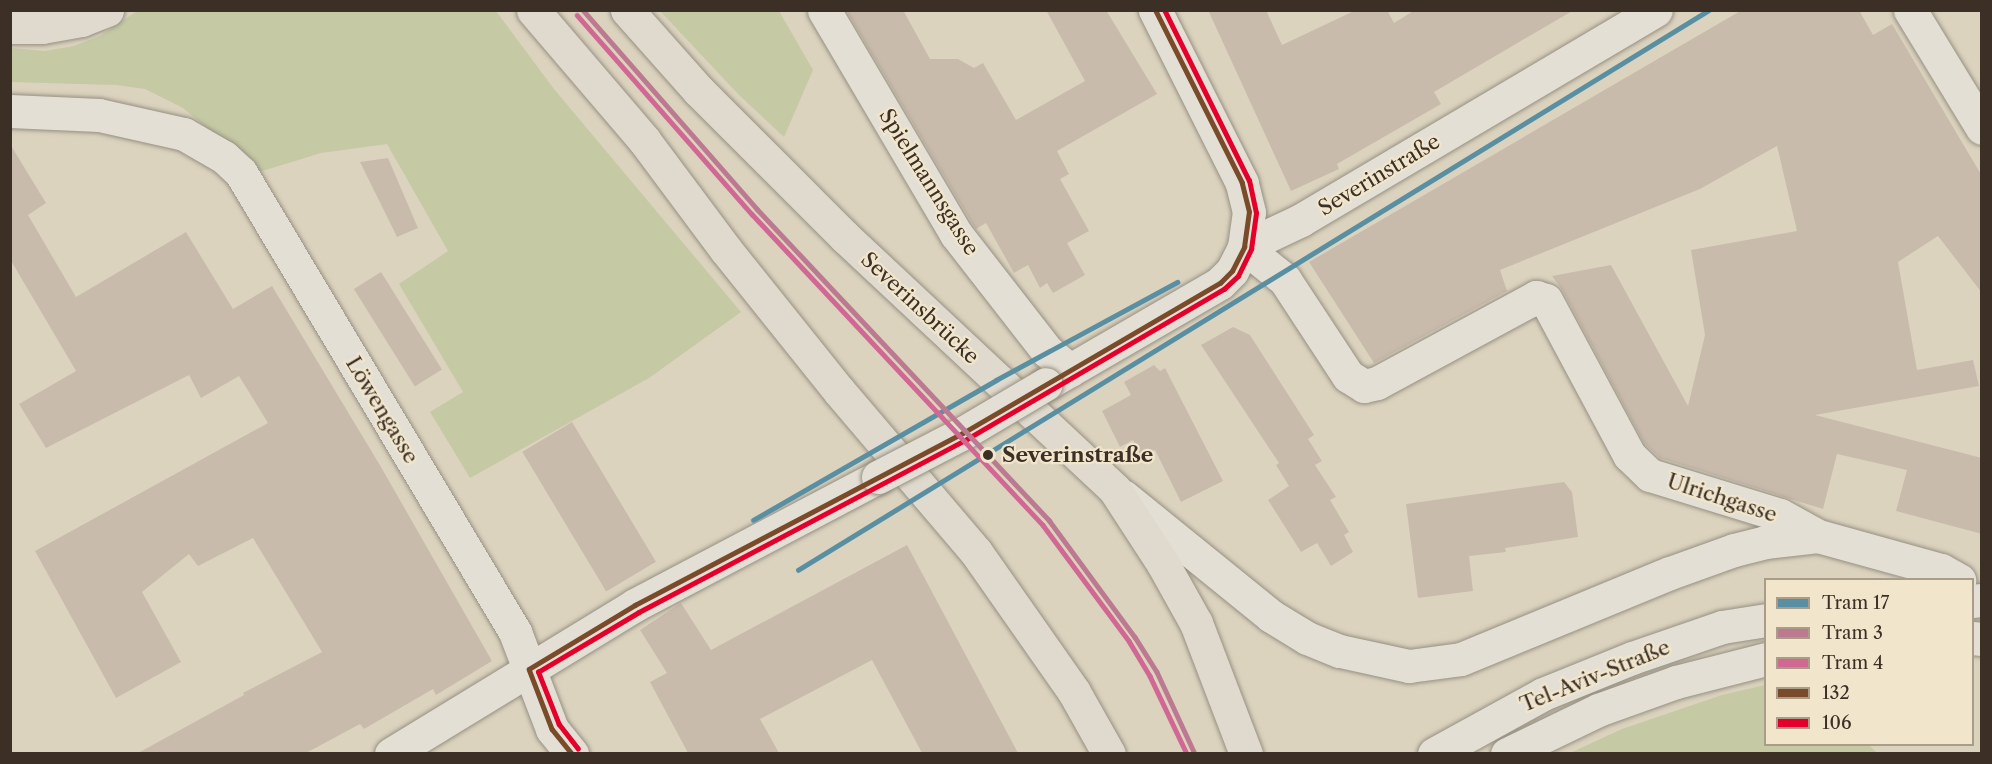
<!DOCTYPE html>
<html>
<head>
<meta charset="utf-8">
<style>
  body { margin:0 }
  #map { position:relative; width:1992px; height:764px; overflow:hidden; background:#dcd3be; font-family:"Libre Caslon Text",serif }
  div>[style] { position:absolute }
  .green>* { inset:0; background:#c5c9a4 }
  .building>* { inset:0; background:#c9bbac; transform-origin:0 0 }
  .roads { filter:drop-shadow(0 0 2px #969083) drop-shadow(0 0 2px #969083) }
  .street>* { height:33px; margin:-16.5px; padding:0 16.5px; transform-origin:16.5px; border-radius:16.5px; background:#e4dfd4 }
  .secondary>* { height:33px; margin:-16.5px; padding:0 16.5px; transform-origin:16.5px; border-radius:16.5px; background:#e4dfd4 }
  .primary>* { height:33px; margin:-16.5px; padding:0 16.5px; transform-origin:16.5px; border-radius:16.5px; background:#dfdacd }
  .bridges { filter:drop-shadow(0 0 2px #969083) drop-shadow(0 0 2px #969083) }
  .street-bridge>* { height:33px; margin:-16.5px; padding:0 16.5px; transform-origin:16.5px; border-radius:16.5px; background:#e4dfd4 }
  .bus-1>* { height:4.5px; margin:-2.25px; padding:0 2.25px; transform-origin:2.25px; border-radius:2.25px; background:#7a4b2a }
  .bus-2>* { height:4.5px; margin:-2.25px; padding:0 2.25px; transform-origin:2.25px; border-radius:2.25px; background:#e4002b }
  .tram-1>* { height:4.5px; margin:-2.25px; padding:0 2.25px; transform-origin:2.25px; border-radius:2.25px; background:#598fa3 }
  .tram-2>* { height:4.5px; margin:-2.25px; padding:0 2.25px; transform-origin:2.25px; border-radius:2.25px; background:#bc7a91 }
  .tram-3>* { height:4.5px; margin:-2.25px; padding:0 2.25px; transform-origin:2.25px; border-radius:2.25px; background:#d06893 }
  .dots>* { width:16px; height:16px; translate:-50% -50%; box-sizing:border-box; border:3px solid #f1e6cc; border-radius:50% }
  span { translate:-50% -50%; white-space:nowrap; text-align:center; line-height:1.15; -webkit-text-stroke:4.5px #f1e6cc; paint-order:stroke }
  .street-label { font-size:21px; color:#3c2f26 }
  .stop-label { font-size:21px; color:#3c2f26; font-weight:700 }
  .left { translate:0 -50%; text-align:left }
  .frame { position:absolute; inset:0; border:12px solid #3c2f26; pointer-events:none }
  .legend { position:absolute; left:1764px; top:578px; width:210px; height:168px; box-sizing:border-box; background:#f1e6cc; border:2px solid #a99d8a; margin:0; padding:8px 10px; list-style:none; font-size:18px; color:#3c2f26 }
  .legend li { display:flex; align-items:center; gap:12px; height:30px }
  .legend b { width:30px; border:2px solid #a99d8a }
</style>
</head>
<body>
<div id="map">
  <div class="green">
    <div style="clip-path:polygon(137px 11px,496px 11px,554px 89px,741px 312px,649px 378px,470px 478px,430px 412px,463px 392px,399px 284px,448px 251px,387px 144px,321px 153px,259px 172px,183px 108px,145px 89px,116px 85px,11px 82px,10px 48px,45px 51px,74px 46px,100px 36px)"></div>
    <div style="clip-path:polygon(660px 11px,779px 11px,813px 70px,784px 137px,739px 95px)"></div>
    <div style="clip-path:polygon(1765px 685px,1766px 744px,1869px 745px,1877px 753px,1570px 753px,1622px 729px,1722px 695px)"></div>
  </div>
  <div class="building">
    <div style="clip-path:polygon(846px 10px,903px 10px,930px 59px,958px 59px,974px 68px,983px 63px,1016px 120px,1085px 81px,1046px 10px,1106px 10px,1157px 94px,1057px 151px,1069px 174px,1060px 179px,1089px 231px,1067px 243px,1085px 275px,1053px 293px,1047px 283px,1040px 288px,1028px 265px,1014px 273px,986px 223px,976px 229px,972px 223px)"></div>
    <div style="clip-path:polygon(1208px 10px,1266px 10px,1282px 45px,1356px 10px,1387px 10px,1394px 23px,1415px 10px,1574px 10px,1434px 92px,1441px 104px,1337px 164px,1339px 169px,1291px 191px)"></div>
    <div style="clip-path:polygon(1742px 10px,1859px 10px,1873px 35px,1892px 24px,1982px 176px,1982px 293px,1938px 236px,1898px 262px,1917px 370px,1973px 360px,1979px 386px,1815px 415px,1982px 458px,1982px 534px,1896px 511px,1907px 470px,1837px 454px,1823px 509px,1660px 458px,1644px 443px,1563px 291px,1552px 276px,1611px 265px,1688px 406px,1705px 335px,1691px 250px,1797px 231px,1777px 146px,1700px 189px,1500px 270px,1507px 291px,1374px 363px,1309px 262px)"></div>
    <div style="clip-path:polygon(10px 144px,46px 203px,28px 215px,76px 297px,186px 232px,233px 309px,272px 286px,381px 467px,492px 661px,436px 695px,433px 689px,364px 729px,360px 724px,306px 753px,138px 753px,244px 695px,243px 693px,322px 652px,253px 538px,198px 566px,189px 554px,142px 592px,181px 662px,116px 698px,35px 551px,268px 423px,239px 376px,201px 398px,189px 375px,46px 448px,19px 404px,76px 371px,10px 259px)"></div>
    <div style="clip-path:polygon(388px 158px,418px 228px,397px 237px,360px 162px)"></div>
    <div style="left:381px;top:272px;width:115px;height:32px;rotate:58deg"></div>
    <div style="clip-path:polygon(1233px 327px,1250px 335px,1314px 435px,1308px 439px,1322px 461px,1315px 465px,1336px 497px,1330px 500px,1349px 532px,1344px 535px,1353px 552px,1331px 566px,1317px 543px,1301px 552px,1268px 500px,1289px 486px,1276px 465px,1279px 463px,1201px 345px)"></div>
    <div style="clip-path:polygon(1154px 365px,1160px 371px,1165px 368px,1223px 481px,1181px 502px,1155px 450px,1141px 456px,1133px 440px,1120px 447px,1102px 411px,1131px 395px,1124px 382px)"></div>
    <div style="left:572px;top:422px;width:163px;height:58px;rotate:59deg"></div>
    <div style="clip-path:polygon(1564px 482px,1572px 492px,1578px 537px,1505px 548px,1506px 552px,1469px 556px,1473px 591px,1418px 598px,1406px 504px)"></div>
    <div style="clip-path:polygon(907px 545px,1018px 753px,922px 753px,872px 660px,760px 719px,779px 753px,688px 753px,650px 682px,667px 673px,640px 630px,681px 603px,711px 650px)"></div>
  </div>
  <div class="roads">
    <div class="street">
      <div style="left:824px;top:10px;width:260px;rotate:59.5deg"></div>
      <div style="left:956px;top:234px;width:148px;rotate:52.1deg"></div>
      <div style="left:1047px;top:351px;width:30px;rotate:40deg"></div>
      <div style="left:1910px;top:10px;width:138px;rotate:58.6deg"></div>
      <div style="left:10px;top:111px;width:89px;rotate:2.6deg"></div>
      <div style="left:99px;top:115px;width:87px;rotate:12.6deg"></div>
      <div style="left:184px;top:134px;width:46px;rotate:29.9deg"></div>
      <div style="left:224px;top:157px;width:23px;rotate:43deg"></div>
      <div style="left:241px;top:173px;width:535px;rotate:59.16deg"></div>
      <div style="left:515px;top:632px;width:104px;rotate:69.1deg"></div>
      <div style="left:552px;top:729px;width:32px;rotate:51deg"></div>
      <div style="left:1244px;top:247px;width:53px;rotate:38.8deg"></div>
      <div style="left:1285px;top:280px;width:115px;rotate:56.7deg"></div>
      <div style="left:1348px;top:376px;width:19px;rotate:32deg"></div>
      <div style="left:1364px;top:386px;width:13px;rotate:-13deg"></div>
      <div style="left:1377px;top:383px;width:181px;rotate:-28.4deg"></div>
      <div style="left:1536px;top:297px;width:10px;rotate:17deg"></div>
      <div style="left:1546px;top:300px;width:176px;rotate:61.8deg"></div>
      <div style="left:1629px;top:455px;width:29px;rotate:44deg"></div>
      <div style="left:1650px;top:475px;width:136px;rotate:17.1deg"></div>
      <div style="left:1780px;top:515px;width:43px;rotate:28.9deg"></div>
      <div style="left:1244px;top:247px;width:63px;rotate:-25.3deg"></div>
      <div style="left:1301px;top:220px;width:412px;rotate:-30.6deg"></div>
      <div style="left:1046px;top:384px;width:201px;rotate:-30.1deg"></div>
      <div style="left:1220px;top:283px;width:17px;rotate:-45deg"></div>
      <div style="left:1232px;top:271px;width:27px;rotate:-63deg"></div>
      <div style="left:1244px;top:247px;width:35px;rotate:-82deg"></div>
      <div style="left:1249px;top:212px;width:30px;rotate:-104deg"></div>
      <div style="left:1242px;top:183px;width:194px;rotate:-116.7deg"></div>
      <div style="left:391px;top:754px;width:286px;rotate:-31.4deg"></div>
      <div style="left:635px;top:605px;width:275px;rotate:-27.8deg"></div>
    </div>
    <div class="secondary">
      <div style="left:1123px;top:496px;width:191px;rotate:39deg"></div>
      <div style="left:1271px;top:616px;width:42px;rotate:31.4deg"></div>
      <div style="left:1307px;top:638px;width:35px;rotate:22deg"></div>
      <div style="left:1340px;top:651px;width:71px;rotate:12.3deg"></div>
      <div style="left:1409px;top:666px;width:52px;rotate:-7.7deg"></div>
      <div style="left:1461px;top:659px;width:226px;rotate:-22.4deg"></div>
      <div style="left:1670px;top:573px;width:68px;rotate:-19.8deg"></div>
      <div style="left:1734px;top:550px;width:32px;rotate:-14deg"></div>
      <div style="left:1765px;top:542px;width:53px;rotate:-6.5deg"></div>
      <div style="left:1818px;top:536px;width:128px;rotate:15.5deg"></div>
      <div style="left:1941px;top:570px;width:21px;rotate:29deg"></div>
      <div style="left:1972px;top:601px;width:10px;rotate:-6deg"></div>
      <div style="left:1972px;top:638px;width:10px;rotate:6deg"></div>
      <div style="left:1434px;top:754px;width:124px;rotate:-28.8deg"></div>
      <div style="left:1543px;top:694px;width:96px;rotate:-22deg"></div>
      <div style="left:1632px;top:658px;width:95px;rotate:-19deg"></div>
      <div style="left:1722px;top:627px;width:45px;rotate:-9deg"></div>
      <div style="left:1507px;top:754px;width:101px;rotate:-25.8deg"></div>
      <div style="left:1598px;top:710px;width:83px;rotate:-19.7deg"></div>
      <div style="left:1676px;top:682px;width:93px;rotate:-14.3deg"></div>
    </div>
    <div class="primary">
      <div style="left:533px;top:10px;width:171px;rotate:49.5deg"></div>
      <div style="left:644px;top:140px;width:137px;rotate:53.3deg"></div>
      <div style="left:726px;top:250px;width:181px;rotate:51.3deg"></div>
      <div style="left:839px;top:391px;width:211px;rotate:49.6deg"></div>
      <div style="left:976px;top:552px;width:171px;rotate:55deg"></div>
      <div style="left:1074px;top:692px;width:71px;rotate:60.6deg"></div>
      <div style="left:627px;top:10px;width:108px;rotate:48.4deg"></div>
      <div style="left:699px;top:91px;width:206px;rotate:45deg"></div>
      <div style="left:845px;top:237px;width:370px;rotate:43.1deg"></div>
      <div style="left:1115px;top:490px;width:88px;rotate:57deg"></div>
      <div style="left:1163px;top:564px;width:68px;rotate:60.8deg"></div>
      <div style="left:1196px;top:623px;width:140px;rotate:69.1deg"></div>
      <div style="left:10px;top:27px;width:32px"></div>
      <div style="left:42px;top:27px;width:40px;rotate:-10deg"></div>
      <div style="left:81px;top:20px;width:28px;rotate:-21deg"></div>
    </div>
  </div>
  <div class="bridges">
    <div class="street-bridge">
      <div style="left:878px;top:477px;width:96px;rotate:-27.4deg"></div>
      <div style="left:963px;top:433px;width:96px;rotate:-30.6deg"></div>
    </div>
  </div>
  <div class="bus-1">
    <div style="left:529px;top:669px;width:124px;rotate:-31.1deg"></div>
    <div style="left:635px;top:605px;width:370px;rotate:-27.7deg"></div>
    <div style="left:963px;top:433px;width:298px;rotate:-30.3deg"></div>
    <div style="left:1220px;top:283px;width:17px;rotate:-45deg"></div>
    <div style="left:1232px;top:271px;width:27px;rotate:-63deg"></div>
    <div style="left:1244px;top:247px;width:35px;rotate:-82deg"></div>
    <div style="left:1249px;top:212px;width:30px;rotate:-104deg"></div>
    <div style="left:1242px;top:183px;width:194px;rotate:-116.7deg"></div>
    <div style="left:529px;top:669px;width:64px;rotate:69deg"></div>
    <div style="left:552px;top:729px;width:32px;rotate:51deg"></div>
  </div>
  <div class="bus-2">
    <div style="left:578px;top:749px;width:31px;rotate:-128deg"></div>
    <div style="left:559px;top:725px;width:57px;rotate:-111.6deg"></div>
    <div style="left:538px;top:672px;width:117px;rotate:-30.7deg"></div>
    <div style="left:639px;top:612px;width:371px;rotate:-27.8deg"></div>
    <div style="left:967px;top:439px;width:298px;rotate:-30.3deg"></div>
    <div style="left:1224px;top:289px;width:19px;rotate:-43deg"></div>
    <div style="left:1238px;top:276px;width:30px;rotate:-64deg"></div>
    <div style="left:1251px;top:249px;width:36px;rotate:-82deg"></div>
    <div style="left:1256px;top:213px;width:33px;rotate:-102deg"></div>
    <div style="left:1249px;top:181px;width:191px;rotate:-116.4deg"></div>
  </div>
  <div class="tram-1">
    <div style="left:753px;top:520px;width:280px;rotate:-29.9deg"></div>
    <div style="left:996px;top:380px;width:206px;rotate:-28.4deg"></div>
    <div style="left:798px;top:570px;width:1069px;rotate:-31.58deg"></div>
  </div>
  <div class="tram-2">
    <div style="left:583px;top:10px;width:264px;rotate:48.8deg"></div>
    <div style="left:757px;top:209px;width:427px;rotate:46.8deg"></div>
    <div style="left:1049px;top:520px;width:145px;rotate:53.7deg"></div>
    <div style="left:1135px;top:637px;width:41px;rotate:57.8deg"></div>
    <div style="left:1157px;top:672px;width:90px;rotate:65.1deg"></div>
  </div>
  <div class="tram-3">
    <div style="left:577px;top:15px;width:265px;rotate:48.7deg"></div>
    <div style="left:752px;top:214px;width:426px;rotate:46.9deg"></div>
    <div style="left:1043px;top:525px;width:144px;rotate:53.4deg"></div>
    <div style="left:1129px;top:641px;width:41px;rotate:59deg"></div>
    <div style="left:1150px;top:676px;width:86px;rotate:64.6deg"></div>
  </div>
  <div class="dots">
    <div style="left:988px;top:455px;background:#3c2f26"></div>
  </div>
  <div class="street-label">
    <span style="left:1379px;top:175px;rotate:-31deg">Severinstraße</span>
    <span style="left:929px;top:182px;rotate:58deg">Spielmannsgasse</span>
    <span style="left:920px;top:308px;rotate:43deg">Severinsbrücke</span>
    <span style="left:382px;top:410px;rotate:59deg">Löwengasse</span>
    <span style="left:1722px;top:498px;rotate:18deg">Ulrichgasse</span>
    <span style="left:1595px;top:676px;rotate:-22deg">Tel-Aviv-Straße</span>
  </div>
  <div class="stop-label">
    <span class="left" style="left:1002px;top:455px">Severinstraße</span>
  </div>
  <div class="frame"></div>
  <ul class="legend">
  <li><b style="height:8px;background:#598fa3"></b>Tram 17</li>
  <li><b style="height:8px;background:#bc7a91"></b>Tram 3</li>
  <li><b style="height:8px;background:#d06893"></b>Tram 4</li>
  <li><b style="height:8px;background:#7a4b2a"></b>132</li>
  <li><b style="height:8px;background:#e4002b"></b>106</li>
  </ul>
</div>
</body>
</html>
